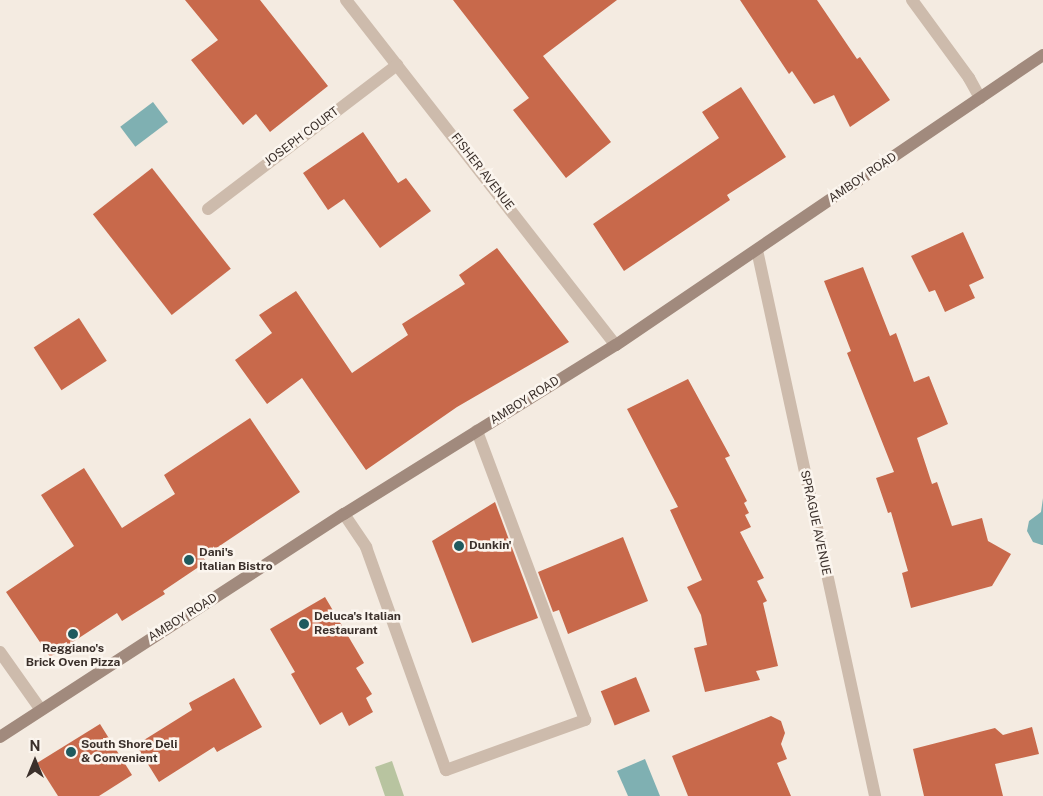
<!DOCTYPE html>
<html>
<head>
<meta charset="utf-8">
<style>
  body { margin:0 }
  #map { position:relative; width:1043px; height:796px; overflow:hidden; background:#f4ebe1; font-family:"Public Sans",sans-serif }
  div>[style] { position:absolute }
  .green>* { inset:0; background:#b8c4a0 }
  .water>* { inset:0; background:#7fb0b2; transform-origin:0 0 }
  .building>* { inset:0; background:#c8694b; transform-origin:0 0 }
  .lane>* { height:12px; margin:-6px; padding:0 6px; transform-origin:6px; border-radius:6px; background:#cdbbac }
  .street>* { height:12px; margin:-6px; padding:0 6px; transform-origin:6px; border-radius:6px; background:#cdbbac }
  .secondary>* { height:12px; margin:-6px; padding:0 6px; transform-origin:6px; border-radius:6px; background:#a18a7d }
  .dots>* { width:14px; height:14px; translate:-50% -50%; box-sizing:border-box; border:2px solid #fbf5ee; border-radius:50% }
  span { translate:-50% -50%; white-space:nowrap; text-align:center; line-height:1.15; -webkit-text-stroke:5px #fbf5ee; paint-order:stroke }
  .street-label { font-size:12px; color:#3b302b }
  .poi-label { font-size:12px; color:#3b302b; font-weight:700 }
  .left { translate:0 -50%; text-align:left }
  .north { position:absolute; left:10px; top:736px; width:50px; height:50px; -webkit-text-stroke:4px #fbf5ee; paint-order:stroke; rotate:0deg; font-size:14px; font-weight:700; line-height:20px; text-align:center; color:#3b302b }
  .north::after { content:''; display:block; margin:auto; width:18px; height:22px; background:#3b302b; clip-path:polygon(50% 0,100% 100%,50% 72%,0 100%) }
</style>
</head>
<body>
<div id="map">
  <div class="green">
    <div style="clip-path:polygon(392px 761px,404px 796px,385px 796px,375px 767px)"></div>
  </div>
  <div class="water">
    <div style="left:153px;top:102px;width:25px;height:41px;rotate:53deg"></div>
    <div style="clip-path:polygon(1043px 498px,1043px 545px,1042px 545px,1033px 542px,1027px 531px,1029px 521px,1041px 512px)"></div>
    <div style="clip-path:polygon(645px 759px,660px 796px,628px 796px,617px 771px)"></div>
  </div>
  <div class="building">
    <div style="clip-path:polygon(185px 0,260px 0,328px 86px,270px 132px,256px 114px,243px 125px,191px 60px,218px 40px)"></div>
    <div style="clip-path:polygon(453px 0,617px 0,543px 56px,611px 142px,566px 178px,513px 110px,529px 98px)"></div>
    <div style="clip-path:polygon(740px 0,817px 0,857px 59px,860px 57px,890px 100px,850px 127px,834px 95px,814px 104px,792px 71px,789px 74px)"></div>
    <div style="clip-path:polygon(741px 87px,786px 157px,727px 195px,730px 200px,624px 271px,593px 224px,719px 138px,702px 112px)"></div>
    <div style="clip-path:polygon(363px 132px,398px 183px,406px 178px,431px 211px,380px 248px,344px 199px,328px 210px,303px 173px)"></div>
    <div style="left:152px;top:168px;width:128px;height:75px;rotate:52deg"></div>
    <div style="clip-path:polygon(963px 232px,984px 278px,969px 285px,975px 298px,945px 312px,935px 290px,929px 292px,911px 256px)"></div>
    <div style="clip-path:polygon(497px 248px,569px 342px,457px 407px,366px 470px,302px 378px,267px 404px,235px 360px,272px 333px,259px 315px,296px 291px,352px 373px,408px 335px,402px 324px,465px 284px,459px 275px)"></div>
    <div style="clip-path:polygon(863px 267px,890px 336px,896px 333px,914px 382px,929px 376px,948px 424px,917px 438px,932px 484px,937px 482px,952px 526px,982px 518px,988px 541px,1011px 554px,992px 586px,911px 608px,902px 573px,908px 571px,891px 512px,888px 513px,876px 478px,894px 472px,847px 353px,851px 351px,824px 281px)"></div>
    <div style="left:79px;top:318px;width:51px;height:54px;rotate:57deg"></div>
    <div style="clip-path:polygon(688px 379px,730px 456px,725px 458px,747px 501px,744px 503px,749px 513px,745px 515px,751px 527px,740px 532px,764px 578px,757px 581px,767px 601px,763px 603px,778px 666px,756px 671px,760px 680px,705px 692px,694px 648px,707px 645px,701px 615px,687px 587px,702px 580px,670px 510px,678px 507px,627px 409px)"></div>
    <div style="clip-path:polygon(250px 418px,300px 492px,203px 557px,206px 562px,163px 591px,165px 594px,122px 621px,117px 613px,50px 657px,6px 592px,74px 546px,41px 495px,84px 468px,122px 528px,175px 494px,164px 475px)"></div>
    <div style="clip-path:polygon(495px 502px,538px 618px,472px 643px,432px 541px)"></div>
    <div style="clip-path:polygon(623px 537px,648px 601px,568px 634px,559px 610px,553px 612px,538px 572px)"></div>
    <div style="clip-path:polygon(325px 597px,364px 663px,356px 668px,372px 694px,366px 698px,373px 712px,349px 726px,342px 712px,320px 725px,291px 674px,295px 672px,270px 629px)"></div>
    <div style="left:636px;top:677px;width:37px;height:38px;rotate:68deg"></div>
    <div style="clip-path:polygon(234px 678px,262px 727px,217px 752px,214px 747px,159px 782px,136px 745px,192px 710px,189px 703px)"></div>
    <div style="clip-path:polygon(771px 716px,781px 721px,785px 733px,781px 744px,787px 759px,777px 763px,791px 796px,688px 796px,672px 756px)"></div>
    <div style="clip-path:polygon(100px 724px,132px 775px,99px 796px,58px 796px,37px 763px)"></div>
    <div style="clip-path:polygon(1032px 727px,1039px 754px,995px 764px,1003px 796px,924px 796px,913px 749px,995px 728px,1003px 735px)"></div>
  </div>
  <div class="lane">
    <div style="left:344px;top:514px;width:40px;rotate:56deg"></div>
    <div style="left:366px;top:547px;width:237px;rotate:70.3deg"></div>
    <div style="left:446px;top:770px;width:148px;rotate:-19.8deg"></div>
    <div style="left:585px;top:720px;width:309px;rotate:-110.5deg"></div>
  </div>
  <div class="street">
    <div style="left:346px;top:0;width:438px;rotate:52deg"></div>
    <div style="left:912px;top:0;width:97px;rotate:53.8deg"></div>
    <div style="left:969px;top:78px;width:23px;rotate:61deg"></div>
    <div style="left:208px;top:209px;width:238px;rotate:-37.3deg"></div>
    <div style="left:757px;top:250px;width:559px;rotate:77.8deg"></div>
    <div style="left:0;top:652px;width:71px;rotate:54.7deg"></div>
  </div>
  <div class="secondary">
    <div style="left:0;top:737px;width:410px;rotate:-33deg"></div>
    <div style="left:344px;top:514px;width:320px;rotate:-31.9deg"></div>
    <div style="left:616px;top:345px;width:516px;rotate:-34.18deg"></div>
  </div>
  <div class="dots">
    <div style="left:459px;top:546px;background:#1f5a5e"></div>
    <div style="left:189px;top:560px;background:#1f5a5e"></div>
    <div style="left:304px;top:624px;background:#1f5a5e"></div>
    <div style="left:73px;top:634px;background:#1f5a5e"></div>
    <div style="left:71px;top:752px;background:#1f5a5e"></div>
  </div>
  <div class="street-label">
    <span style="left:302px;top:137px;rotate:-37deg">JOSEPH COURT</span>
    <span style="left:482px;top:172px;rotate:52deg">FISHER AVENUE</span>
    <span style="left:863px;top:178px;rotate:-34deg">AMBOY ROAD</span>
    <span style="left:525px;top:401px;rotate:-32deg">AMBOY ROAD</span>
    <span style="left:815px;top:523px;rotate:78deg">SPRAGUE AVENUE</span>
    <span style="left:183px;top:618px;rotate:-32deg">AMBOY ROAD</span>
  </div>
  <div class="poi-label">
    <span class="left" style="left:469px;top:546px">Dunkin'</span>
    <span class="left" style="left:199px;top:560px">Dani's<br>Italian Bistro</span>
    <span class="left" style="left:314px;top:624px">Deluca's Italian<br>Restaurant</span>
    <span style="left:73px;top:656px">Reggiano's<br>Brick Oven Pizza</span>
    <span class="left" style="left:81px;top:752px">South Shore Deli<br>&amp; Convenient</span>
  </div>
  <div class="north">N</div>
</div>
</body>
</html>
